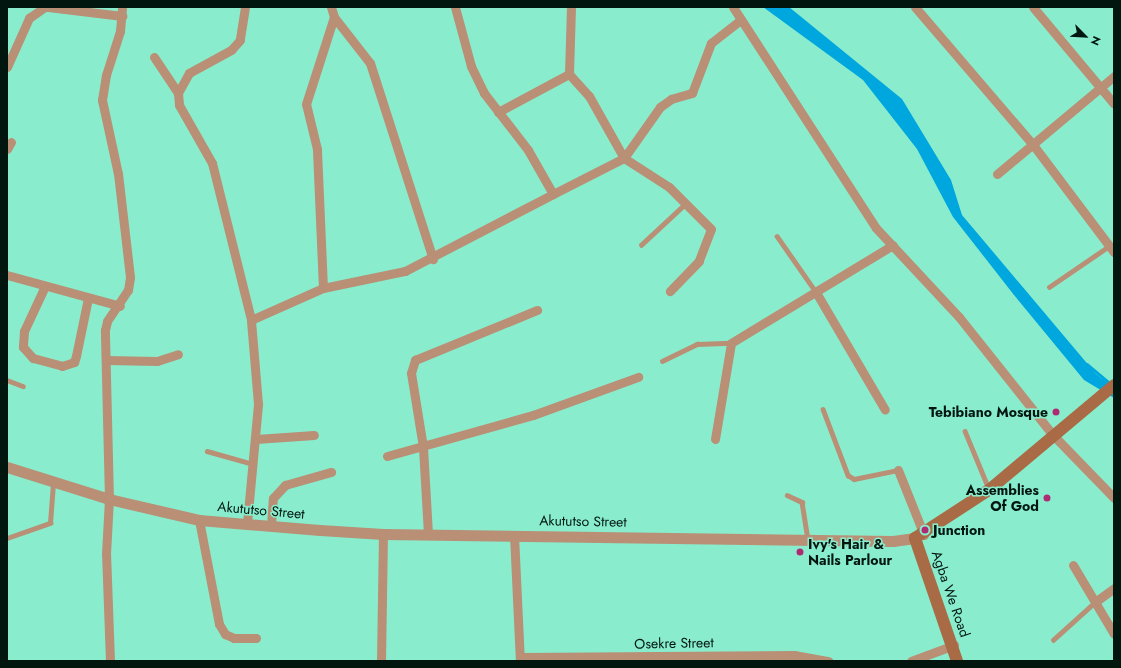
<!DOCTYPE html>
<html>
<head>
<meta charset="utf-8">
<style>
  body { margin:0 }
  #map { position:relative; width:1121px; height:668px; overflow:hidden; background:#89edcd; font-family:Jost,sans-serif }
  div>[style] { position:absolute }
  .water>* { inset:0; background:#00a7df }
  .stream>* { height:2.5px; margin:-1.25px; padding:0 1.25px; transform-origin:1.25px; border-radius:1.25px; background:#00a7df }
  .service>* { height:4.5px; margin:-2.25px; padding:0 2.25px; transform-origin:2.25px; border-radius:2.25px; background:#b98f76 }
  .minor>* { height:9px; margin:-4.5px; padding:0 4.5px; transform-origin:4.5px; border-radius:4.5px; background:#b98f76 }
  .tertiary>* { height:11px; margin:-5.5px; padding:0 5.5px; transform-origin:5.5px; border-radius:5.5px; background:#b98f76 }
  .secondary>* { height:12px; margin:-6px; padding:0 6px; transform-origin:6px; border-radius:6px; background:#a86b45 }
  .dots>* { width:11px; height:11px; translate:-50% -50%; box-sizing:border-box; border:2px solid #89edcd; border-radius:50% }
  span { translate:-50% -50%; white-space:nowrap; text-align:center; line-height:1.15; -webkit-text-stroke:3px #89edcd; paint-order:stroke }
  .poi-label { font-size:14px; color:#021610; font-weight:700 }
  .right { translate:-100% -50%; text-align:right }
  .left { translate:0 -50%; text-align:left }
  .street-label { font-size:14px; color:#021610 }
  .frame { position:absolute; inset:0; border:8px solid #021610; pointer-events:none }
  .north { position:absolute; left:1065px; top:16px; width:40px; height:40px; -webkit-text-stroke:3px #89edcd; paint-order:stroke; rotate:114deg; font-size:11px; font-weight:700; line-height:16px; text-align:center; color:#021610 }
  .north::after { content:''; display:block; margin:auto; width:14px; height:18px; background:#021610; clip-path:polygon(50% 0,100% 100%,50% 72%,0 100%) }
</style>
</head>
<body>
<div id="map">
  <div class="water">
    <div style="clip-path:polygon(763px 7px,789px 7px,902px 99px,951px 180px,962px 215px,1096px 374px,1114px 388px,1114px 398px,1084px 380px,1014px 295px,953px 217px,917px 149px,863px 80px)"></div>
  </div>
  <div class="stream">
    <div style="left:1087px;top:364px;width:31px;rotate:40deg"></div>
  </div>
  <div class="service">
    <div style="left:777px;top:236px;width:68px;rotate:55.1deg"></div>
    <div style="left:641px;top:245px;width:62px;rotate:-43deg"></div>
    <div style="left:1049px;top:287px;width:73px;rotate:-34.3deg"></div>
    <div style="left:662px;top:361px;width:39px;rotate:-26deg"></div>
    <div style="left:697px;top:344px;width:34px;rotate:-2deg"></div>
    <div style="left:7px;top:380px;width:17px;rotate:21deg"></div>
    <div style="left:823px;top:409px;width:71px;rotate:69.3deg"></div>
    <div style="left:848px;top:475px;width:7px;rotate:34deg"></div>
    <div style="left:854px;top:479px;width:45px;rotate:-11.6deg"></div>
    <div style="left:965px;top:431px;width:63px;rotate:67.5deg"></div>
    <div style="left:207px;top:451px;width:48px;rotate:15.8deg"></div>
    <div style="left:787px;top:495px;width:17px;rotate:25deg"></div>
    <div style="left:802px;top:502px;width:38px;rotate:81deg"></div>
    <div style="left:7px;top:538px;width:46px;rotate:-19.2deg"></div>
    <div style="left:50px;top:523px;width:40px;rotate:-85.7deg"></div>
    <div style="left:1053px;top:640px;width:57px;rotate:-42.1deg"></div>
  </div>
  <div class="minor">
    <div style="left:48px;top:7px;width:75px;rotate:6.9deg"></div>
    <div style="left:245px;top:7px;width:33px;rotate:99deg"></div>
    <div style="left:240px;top:40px;width:13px;rotate:132deg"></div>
    <div style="left:231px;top:50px;width:48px;rotate:151.3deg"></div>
    <div style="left:189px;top:73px;width:23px;rotate:119deg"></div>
    <div style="left:178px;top:93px;width:12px;rotate:85deg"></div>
    <div style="left:179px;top:105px;width:67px;rotate:60.4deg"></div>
    <div style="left:212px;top:163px;width:162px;rotate:76deg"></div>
    <div style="left:331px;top:7px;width:10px;rotate:73deg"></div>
    <div style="left:571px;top:7px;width:67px;rotate:91.7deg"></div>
    <div style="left:569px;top:74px;width:30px;rotate:48deg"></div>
    <div style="left:589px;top:96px;width:71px;rotate:60.6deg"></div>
    <div style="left:624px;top:158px;width:54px;rotate:32.8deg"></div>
    <div style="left:669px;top:187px;width:59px;rotate:45deg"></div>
    <div style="left:711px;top:229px;width:34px;rotate:111deg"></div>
    <div style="left:699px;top:261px;width:42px;rotate:134deg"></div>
    <div style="left:733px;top:7px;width:263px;rotate:57.1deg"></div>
    <div style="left:876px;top:228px;width:122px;rotate:47deg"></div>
    <div style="left:959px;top:317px;width:151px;rotate:51.5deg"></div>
    <div style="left:1053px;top:435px;width:88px;rotate:45.9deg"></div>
    <div style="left:915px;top:7px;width:183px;rotate:49.4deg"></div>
    <div style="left:1034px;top:146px;width:133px;rotate:53deg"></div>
    <div style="left:1033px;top:7px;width:126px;rotate:50.1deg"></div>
    <div style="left:154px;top:57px;width:43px;rotate:56.3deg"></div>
    <div style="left:7px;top:67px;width:54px;rotate:-65.8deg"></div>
    <div style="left:29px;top:18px;width:19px;rotate:-35deg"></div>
    <div style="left:498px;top:112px;width:81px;rotate:-28.2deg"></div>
    <div style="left:7px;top:149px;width:8px;rotate:-60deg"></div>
    <div style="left:997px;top:174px;width:153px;rotate:-39.9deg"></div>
    <div style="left:553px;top:194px;width:80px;rotate:-26.9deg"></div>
    <div style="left:624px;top:158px;width:62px;rotate:-54.8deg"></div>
    <div style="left:660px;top:107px;width:14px;rotate:-36deg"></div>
    <div style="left:671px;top:99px;width:22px;rotate:-16deg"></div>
    <div style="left:692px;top:93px;width:53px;rotate:-69.2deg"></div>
    <div style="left:711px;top:43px;width:37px;rotate:-38deg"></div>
    <div style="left:7px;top:275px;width:117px;rotate:15.3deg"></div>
    <div style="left:45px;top:286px;width:50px;rotate:115deg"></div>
    <div style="left:24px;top:331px;width:16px;rotate:94deg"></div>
    <div style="left:23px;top:347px;width:15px;rotate:48deg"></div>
    <div style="left:33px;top:358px;width:30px;rotate:15deg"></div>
    <div style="left:62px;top:366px;width:13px;rotate:-18deg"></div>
    <div style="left:74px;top:362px;width:6px;rotate:-72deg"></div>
    <div style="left:76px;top:356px;width:59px;rotate:-78.3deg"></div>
    <div style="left:323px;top:288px;width:139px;rotate:-92.5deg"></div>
    <div style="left:317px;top:149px;width:46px;rotate:-103.7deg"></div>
    <div style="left:306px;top:104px;width:91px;rotate:-72.2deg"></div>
    <div style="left:334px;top:17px;width:58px;rotate:52deg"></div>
    <div style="left:370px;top:63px;width:206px;rotate:72.2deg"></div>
    <div style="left:817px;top:294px;width:134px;rotate:59.6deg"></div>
    <div style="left:106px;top:360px;width:51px;rotate:1.1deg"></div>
    <div style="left:157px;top:361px;width:22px;rotate:-18deg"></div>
    <div style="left:256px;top:439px;width:58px;rotate:-3.9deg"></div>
    <div style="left:715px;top:439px;width:97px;rotate:-80.5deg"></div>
    <div style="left:731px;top:343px;width:189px;rotate:-31.2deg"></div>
    <div style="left:387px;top:456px;width:152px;rotate:-15.7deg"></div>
    <div style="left:533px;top:415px;width:112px;rotate:-19.9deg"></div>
    <div style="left:898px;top:470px;width:70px;rotate:68.2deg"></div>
    <div style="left:199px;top:520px;width:106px;rotate:79.1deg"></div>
    <div style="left:219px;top:624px;width:12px;rotate:59deg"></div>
    <div style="left:225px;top:634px;width:10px;rotate:24deg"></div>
    <div style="left:234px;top:638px;width:22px"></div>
    <div style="left:247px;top:523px;width:120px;rotate:-84.7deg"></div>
    <div style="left:258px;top:404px;width:84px;rotate:-94.8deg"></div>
    <div style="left:251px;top:320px;width:79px;rotate:-24deg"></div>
    <div style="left:323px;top:288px;width:84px;rotate:-11.7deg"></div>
    <div style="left:405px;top:271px;width:167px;rotate:-27.5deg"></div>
    <div style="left:553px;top:194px;width:51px;rotate:-119.6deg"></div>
    <div style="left:528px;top:150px;width:72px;rotate:-127.7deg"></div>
    <div style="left:484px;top:93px;width:30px;rotate:-116deg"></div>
    <div style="left:471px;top:66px;width:61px;rotate:-105.2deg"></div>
    <div style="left:271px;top:525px;width:27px;rotate:-86deg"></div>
    <div style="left:273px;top:498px;width:18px;rotate:-47deg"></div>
    <div style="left:285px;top:485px;width:48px;rotate:-15.8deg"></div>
    <div style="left:428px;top:534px;width:87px;rotate:-93.3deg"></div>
    <div style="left:423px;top:447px;width:75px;rotate:-99.2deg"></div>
    <div style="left:411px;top:373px;width:14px;rotate:-73deg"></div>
    <div style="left:415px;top:360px;width:132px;rotate:-22.3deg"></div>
    <div style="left:514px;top:535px;width:126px;rotate:87.3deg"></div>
    <div style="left:1073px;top:565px;width:80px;rotate:59.3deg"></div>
    <div style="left:1095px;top:602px;width:24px;rotate:-36deg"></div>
    <div style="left:520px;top:657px;width:274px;rotate:-0.4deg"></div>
    <div style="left:794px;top:655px;width:35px;rotate:10deg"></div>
    <div style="left:110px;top:661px;width:107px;rotate:-92.1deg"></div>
    <div style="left:106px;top:554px;width:55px;rotate:-86.9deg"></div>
    <div style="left:109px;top:499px;width:169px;rotate:-91.4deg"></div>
    <div style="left:105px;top:330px;width:9px;rotate:-77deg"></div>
    <div style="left:107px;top:321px;width:37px;rotate:-56deg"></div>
    <div style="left:128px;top:290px;width:13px;rotate:-81deg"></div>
    <div style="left:130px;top:277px;width:104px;rotate:-96.6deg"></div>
    <div style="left:118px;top:174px;width:76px;rotate:-102.2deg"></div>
    <div style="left:102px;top:100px;width:25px;rotate:-81deg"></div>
    <div style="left:106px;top:75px;width:46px;rotate:-72.3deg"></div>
    <div style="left:120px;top:31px;width:24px;rotate:-85deg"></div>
    <div style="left:381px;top:661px;width:127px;rotate:-89.1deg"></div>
    <div style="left:911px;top:661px;width:46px;rotate:-20.4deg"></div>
  </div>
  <div class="tertiary">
    <div style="left:7px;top:467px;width:107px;rotate:17.4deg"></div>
    <div style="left:109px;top:499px;width:92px;rotate:13.1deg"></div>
    <div style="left:199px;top:520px;width:121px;rotate:4.7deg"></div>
    <div style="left:320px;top:530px;width:63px;rotate:3.6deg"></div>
    <div style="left:383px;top:534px;width:510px;rotate:0.79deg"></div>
    <div style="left:893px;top:541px;width:22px;rotate:-8deg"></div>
  </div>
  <div class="secondary">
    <div style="left:957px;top:661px;width:130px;rotate:-108.9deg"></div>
    <div style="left:915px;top:538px;width:88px;rotate:-33deg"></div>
    <div style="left:989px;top:490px;width:163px;rotate:-40deg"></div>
  </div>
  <div class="dots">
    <div style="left:1056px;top:412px;background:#ae2a73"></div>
    <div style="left:1047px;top:498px;background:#ae2a73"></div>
    <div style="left:925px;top:530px;background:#ae2a73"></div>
    <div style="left:800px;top:552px;background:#ae2a73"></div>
  </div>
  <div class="poi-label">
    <span class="right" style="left:1048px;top:412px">Tebibiano Mosque</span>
    <span class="right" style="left:1039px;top:498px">Assemblies<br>Of God</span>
    <span class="left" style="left:933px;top:530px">Junction</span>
    <span class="left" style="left:808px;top:552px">Ivy's Hair &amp;<br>Nails Parlour</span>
  </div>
  <div class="street-label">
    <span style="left:261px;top:510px;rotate:5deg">Akututso Street</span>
    <span style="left:583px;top:521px;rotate:1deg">Akututso Street</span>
    <span style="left:951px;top:594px;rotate:71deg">Agba We Road</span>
    <span style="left:674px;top:643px;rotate:-1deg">Osekre Street</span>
  </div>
  <div class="frame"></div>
  <div class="north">N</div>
</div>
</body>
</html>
